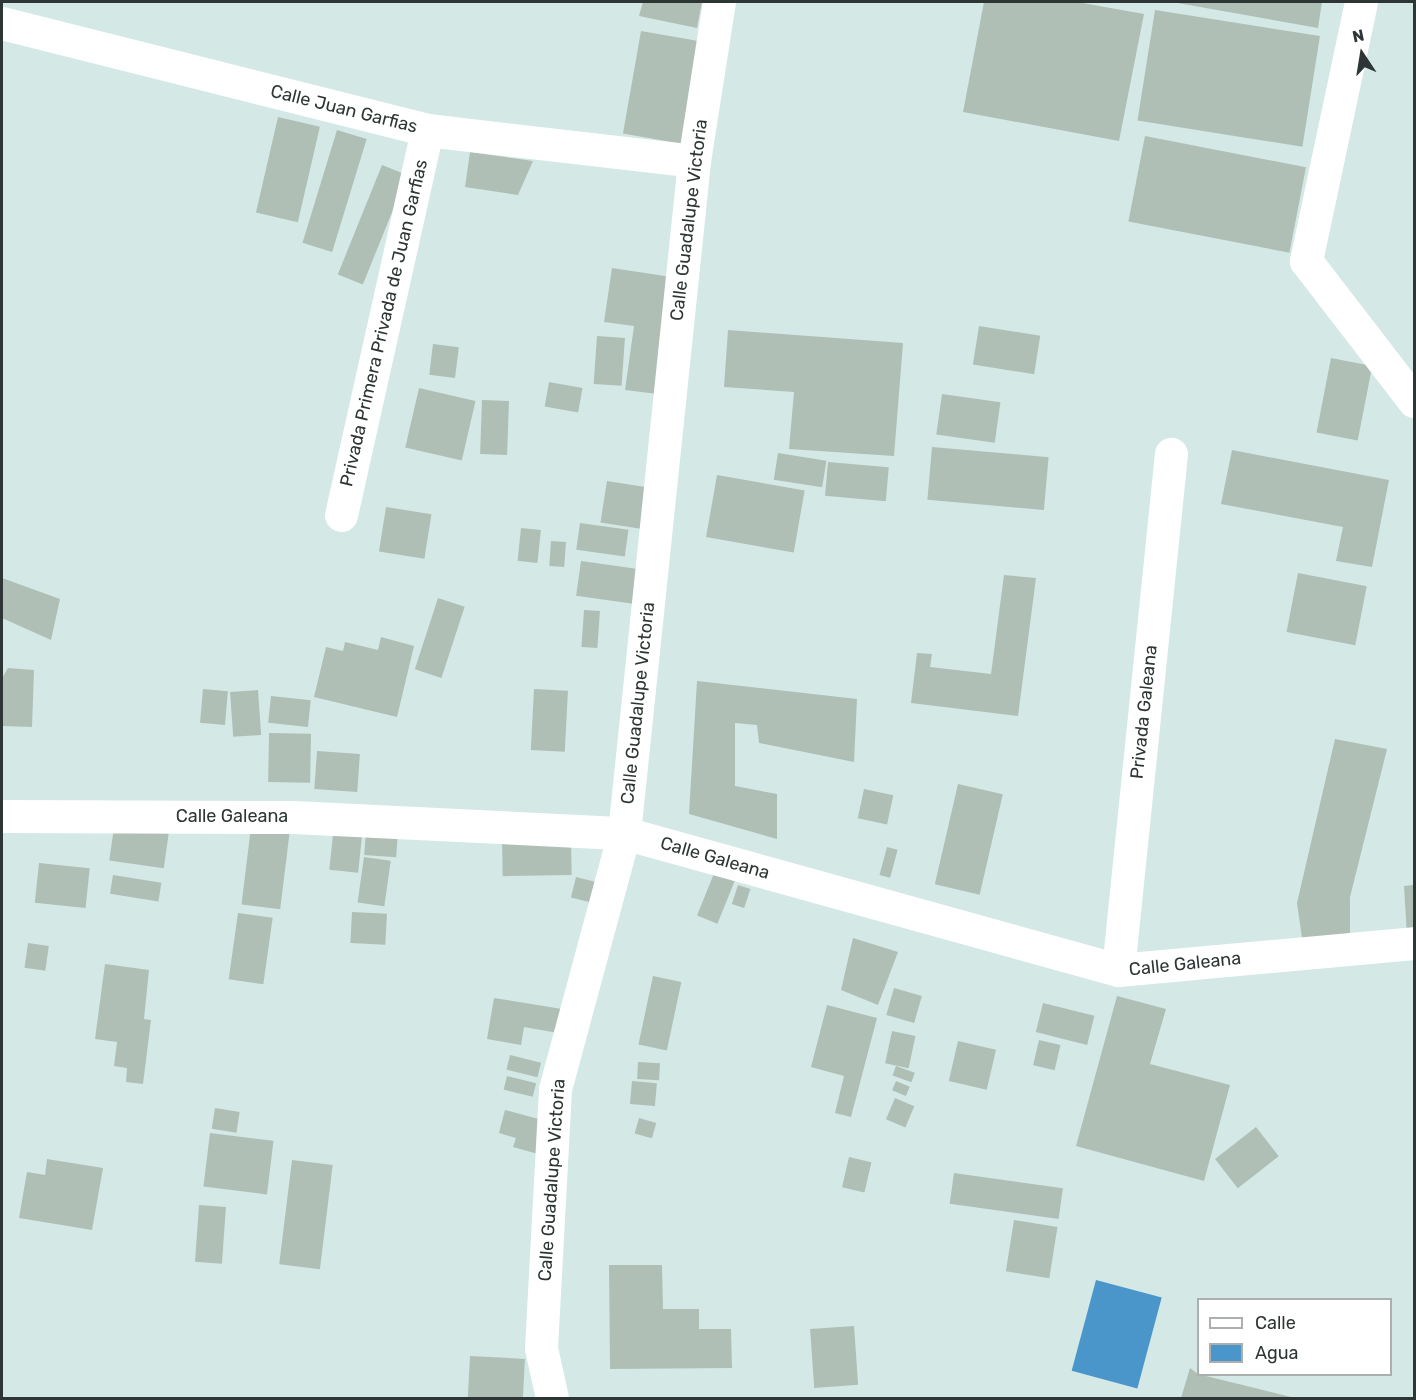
<!DOCTYPE html>
<html>
<head>
<meta charset="utf-8">
<style>
  body { margin:0 }
  #map { position:relative; width:1416px; height:1400px; overflow:hidden; background:#d4e8e6; font-family:Rubik,sans-serif }
  div>[style] { position:absolute }
  .water>* { inset:0; background:#4a95c9; transform-origin:0 0 }
  .building>* { inset:0; background:#afbfb6; transform-origin:0 0 }
  .street>* { height:33px; margin:-16.5px; padding:0 16.5px; transform-origin:16.5px; border-radius:16.5px; background:#fff }
  span { translate:-50% -50%; white-space:nowrap; text-align:center; line-height:1.15; -webkit-text-stroke:4.5px #fff; paint-order:stroke }
  .street-label { font-size:18px; color:#2e3635 }
  .frame { position:absolute; inset:0; border:3px solid #2e3635; pointer-events:none }
  .legend { position:absolute; left:1197px; top:1298px; width:195px; height:78px; box-sizing:border-box; background:#fff; border:2px solid #abafae; margin:0; padding:8px 10px; list-style:none; font-size:18px; color:#2e3635 }
  .legend li { display:flex; align-items:center; gap:12px; height:30px }
  .legend b { width:30px; border:2px solid #abafae }
  .north { position:absolute; left:1332px; top:24px; width:60px; height:60px; -webkit-text-stroke:4px #fff; paint-order:stroke; rotate:348deg; font-size:16px; font-weight:700; line-height:24px; text-align:center; color:#2e3635 }
  .north::after { content:''; display:block; margin:auto; width:21px; height:27px; background:#2e3635; clip-path:polygon(50% 0,100% 100%,50% 72%,0 100%) }
</style>
</head>
<body>
<div id="map">
  <div class="water">
    <div style="left:1096px;top:1280px;width:68px;height:94px;rotate:15deg"></div>
  </div>
  <div class="building">
    <div style="clip-path:polygon(643px 2px,702px 2px,697px 28px,639px 16px)"></div>
    <div style="clip-path:polygon(984px 2px,1077px 2px,1144px 14px,1119px 141px,963px 112px)"></div>
    <div style="clip-path:polygon(1172px 2px,1322px 2px,1318px 28px)"></div>
    <div style="left:1155px;top:10px;width:167px;height:112px;rotate:9deg"></div>
    <div style="left:641px;top:31px;width:61px;height:104px;rotate:10deg"></div>
    <div style="left:278px;top:117px;width:43px;height:98px;rotate:13deg"></div>
    <div style="left:337px;top:130px;width:31px;height:118px;rotate:17deg"></div>
    <div style="left:1145px;top:136px;width:164px;height:87px;rotate:11deg"></div>
    <div style="clip-path:polygon(470px 152px,533px 161px,518px 195px,465px 187px)"></div>
    <div style="left:382px;top:165px;width:27px;height:118px;rotate:22deg"></div>
    <div style="clip-path:polygon(612px 268px,678px 278px,666px 395px,625px 390px,634px 326px,604px 322px)"></div>
    <div style="left:979px;top:326px;width:62px;height:39px;rotate:9deg"></div>
    <div style="clip-path:polygon(728px 330px,903px 343px,894px 456px,789px 449px,794px 392px,724px 387px)"></div>
    <div style="left:597px;top:336px;width:28px;height:48px;rotate:4deg"></div>
    <div style="left:433px;top:344px;width:26px;height:31px;rotate:7deg"></div>
    <div style="left:1331px;top:358px;width:42px;height:76px;rotate:11deg"></div>
    <div style="left:549px;top:382px;width:34px;height:25px;rotate:10deg"></div>
    <div style="left:419px;top:388px;width:58px;height:61px;rotate:13deg"></div>
    <div style="left:942px;top:394px;width:59px;height:41px;rotate:8deg"></div>
    <div style="left:482px;top:400px;width:27px;height:54px;rotate:2deg"></div>
    <div style="left:932px;top:447px;width:117px;height:53px;rotate:5deg"></div>
    <div style="clip-path:polygon(1232px 450px,1389px 480px,1372px 567px,1336px 561px,1343px 527px,1221px 504px)"></div>
    <div style="left:778px;top:453px;width:49px;height:27px;rotate:9deg"></div>
    <div style="left:828px;top:462px;width:61px;height:34px;rotate:5deg"></div>
    <div style="left:717px;top:475px;width:89px;height:63px;rotate:10deg"></div>
    <div style="left:607px;top:481px;width:47px;height:42px;rotate:9deg"></div>
    <div style="left:386px;top:507px;width:46px;height:45px;rotate:9deg"></div>
    <div style="left:580px;top:523px;width:49px;height:27px;rotate:8deg"></div>
    <div style="left:521px;top:528px;width:20px;height:33px;rotate:6deg"></div>
    <div style="left:551px;top:541px;width:15px;height:25px;rotate:4deg"></div>
    <div style="left:581px;top:561px;width:63px;height:35px;rotate:8deg"></div>
    <div style="left:1298px;top:573px;width:70px;height:60px;rotate:11deg"></div>
    <div style="clip-path:polygon(1004px 575px,1036px 578px,1018px 716px,911px 703px,917px 653px,932px 654px,930px 667px,991px 674px)"></div>
    <div style="clip-path:polygon(2px 578px,60px 599px,51px 640px,2px 618px)"></div>
    <div style="left:438px;top:598px;width:28px;height:75px;rotate:18deg"></div>
    <div style="left:584px;top:610px;width:16px;height:37px;rotate:4deg"></div>
    <div style="clip-path:polygon(381px 637px,414px 646px,397px 717px,314px 697px,326px 647px,343px 651px,345px 642px,378px 650px)"></div>
    <div style="clip-path:polygon(8px 668px,34px 670px,32px 727px,2px 726px,2px 678px)"></div>
    <div style="clip-path:polygon(697px 681px,857px 699px,854px 762px,759px 743px,757px 725px,735px 723px,735px 786px,777px 794px,777px 839px,689px 814px)"></div>
    <div style="left:203px;top:689px;width:25px;height:34px;rotate:5deg"></div>
    <div style="left:534px;top:689px;width:34px;height:61px;rotate:3deg"></div>
    <div style="left:258px;top:690px;width:45px;height:28px;rotate:86deg"></div>
    <div style="left:271px;top:696px;width:40px;height:27px;rotate:6deg"></div>
    <div style="left:269px;top:733px;width:42px;height:49px;rotate:1deg"></div>
    <div style="clip-path:polygon(1335px 739px,1387px 749px,1350px 897px,1350px 939px,1303px 945px,1297px 903px)"></div>
    <div style="left:317px;top:751px;width:43px;height:38px;rotate:4deg"></div>
    <div style="left:958px;top:784px;width:46px;height:103px;rotate:13deg"></div>
    <div style="left:864px;top:789px;width:30px;height:30px;rotate:12deg"></div>
    <div style="left:115px;top:820px;width:55px;height:41px;rotate:8deg"></div>
    <div style="left:334px;top:825px;width:29px;height:45px;rotate:6deg"></div>
    <div style="left:251px;top:827px;width:39px;height:78px;rotate:7deg"></div>
    <div style="left:366px;top:830px;width:32px;height:25px;rotate:4deg"></div>
    <div style="left:571px;top:836px;width:39px;height:69px;rotate:89deg"></div>
    <div style="left:887px;top:847px;width:11px;height:29px;rotate:15deg"></div>
    <div style="left:364px;top:857px;width:27px;height:46px;rotate:8deg"></div>
    <div style="left:39px;top:863px;width:51px;height:40px;rotate:6deg"></div>
    <div style="left:715px;top:871px;width:22px;height:48px;rotate:22deg"></div>
    <div style="left:113px;top:875px;width:49px;height:19px;rotate:9deg"></div>
    <div style="left:576px;top:877px;width:25px;height:21px;rotate:14deg"></div>
    <div style="left:738px;top:885px;width:13px;height:20px;rotate:18deg"></div>
    <div style="clip-path:polygon(1414px 885px,1414px 936px,1407px 936px,1404px 886px)"></div>
    <div style="left:352px;top:912px;width:35px;height:31px;rotate:3deg"></div>
    <div style="left:238px;top:913px;width:35px;height:67px;rotate:8deg"></div>
    <div style="clip-path:polygon(853px 938px,898px 952px,878px 1005px,841px 990px)"></div>
    <div style="left:28px;top:943px;width:21px;height:25px;rotate:8deg"></div>
    <div style="clip-path:polygon(105px 964px,149px 970px,144px 1019px,151px 1020px,143px 1084px,126px 1082px,127px 1068px,114px 1066px,117px 1042px,95px 1039px)"></div>
    <div style="left:653px;top:976px;width:29px;height:70px;rotate:12deg"></div>
    <div style="left:894px;top:988px;width:29px;height:28px;rotate:16deg"></div>
    <div style="clip-path:polygon(1117px 996px,1166px 1009px,1150px 1064px,1230px 1085px,1204px 1181px,1076px 1146px)"></div>
    <div style="clip-path:polygon(494px 998px,562px 1009px,558px 1033px,524px 1027px,521px 1045px,487px 1039px)"></div>
    <div style="left:1043px;top:1003px;width:53px;height:30px;rotate:14deg"></div>
    <div style="clip-path:polygon(827px 1005px,877px 1018px,851px 1117px,835px 1113px,844px 1076px,811px 1067px)"></div>
    <div style="left:892px;top:1031px;width:24px;height:33px;rotate:12deg"></div>
    <div style="left:1039px;top:1040px;width:22px;height:26px;rotate:13deg"></div>
    <div style="left:958px;top:1041px;width:39px;height:41px;rotate:13deg"></div>
    <div style="left:510px;top:1055px;width:32px;height:15px;rotate:14deg"></div>
    <div style="left:638px;top:1062px;width:22px;height:17px;rotate:3deg"></div>
    <div style="left:896px;top:1066px;width:20px;height:10px;rotate:20deg"></div>
    <div style="left:507px;top:1076px;width:30px;height:14px;rotate:14deg"></div>
    <div style="left:632px;top:1081px;width:25px;height:23px;rotate:5deg"></div>
    <div style="left:896px;top:1081px;width:15px;height:10px;rotate:23deg"></div>
    <div style="left:895px;top:1098px;width:21px;height:23px;rotate:23deg"></div>
    <div style="left:215px;top:1108px;width:25px;height:21px;rotate:9deg"></div>
    <div style="clip-path:polygon(505px 1110px,546px 1121px,538px 1154px,513px 1147px,516px 1138px,499px 1133px)"></div>
    <div style="left:639px;top:1118px;width:18px;height:16px;rotate:16deg"></div>
    <div style="left:1256px;top:1127px;width:37px;height:52px;rotate:52deg"></div>
    <div style="left:210px;top:1133px;width:64px;height:54px;rotate:7deg"></div>
    <div style="left:849px;top:1157px;width:23px;height:31px;rotate:13deg"></div>
    <div style="clip-path:polygon(47px 1159px,103px 1168px,92px 1230px,19px 1218px,27px 1172px,45px 1175px)"></div>
    <div style="left:292px;top:1160px;width:41px;height:105px;rotate:7deg"></div>
    <div style="left:954px;top:1173px;width:110px;height:31px;rotate:8deg"></div>
    <div style="left:199px;top:1205px;width:27px;height:57px;rotate:4deg"></div>
    <div style="left:1014px;top:1220px;width:44px;height:52px;rotate:9deg"></div>
    <div style="clip-path:polygon(609px 1265px,662px 1265px,663px 1309px,699px 1309px,699px 1329px,731px 1329px,732px 1368px,610px 1369px)"></div>
    <div style="left:854px;top:1326px;width:59px;height:44px;rotate:86deg"></div>
    <div style="left:470px;top:1356px;width:55px;height:41px;rotate:3deg"></div>
    <div style="clip-path:polygon(1190px 1368px,1198px 1374px,1295px 1398px,1181px 1398px)"></div>
  </div>
  <div class="street">
    <div style="left:1361px;top:2px;width:265px;rotate:102deg"></div>
    <div style="left:1306px;top:261px;width:177px;rotate:52.4deg"></div>
    <div style="left:2px;top:23px;width:438px;rotate:14.1deg"></div>
    <div style="left:427px;top:130px;width:269px;rotate:6.6deg"></div>
    <div style="left:341px;top:515px;width:394px;rotate:-77.4deg"></div>
    <div style="left:2px;top:816px;width:291px;rotate:0.2deg"></div>
    <div style="left:293px;top:817px;width:331px;rotate:2.8deg"></div>
    <div style="left:624px;top:833px;width:513px;rotate:15.5deg"></div>
    <div style="left:1118px;top:970px;width:297px;rotate:-5.2deg"></div>
    <div style="left:1118px;top:970px;width:519px;rotate:-84.14deg"></div>
    <div style="left:552px;top:1398px;width:51px;rotate:-102.4deg"></div>
    <div style="left:541px;top:1348px;width:259px;rotate:-86.9deg"></div>
    <div style="left:555px;top:1089px;width:265px;rotate:-74.9deg"></div>
    <div style="left:624px;top:833px;width:676px;rotate:-84.05deg"></div>
    <div style="left:694px;top:161px;width:161px;rotate:-81.1deg"></div>
  </div>
  <div class="street-label">
    <span style="left:344px;top:109px;rotate:14deg">Calle Juan Garfias</span>
    <span style="left:689px;top:220px;rotate:-83deg">Calle Guadalupe Victoria</span>
    <span style="left:384px;top:323px;rotate:-77deg">Privada Primera Privada de Juan Garfias</span>
    <span style="left:638px;top:703px;rotate:-84deg">Calle Guadalupe Victoria</span>
    <span style="left:1144px;top:712px;rotate:-84deg">Privada Galeana</span>
    <span style="left:232px;top:816px">Calle Galeana</span>
    <span style="left:715px;top:858px;rotate:16deg">Calle Galeana</span>
    <span style="left:1185px;top:964px;rotate:-6deg">Calle Galeana</span>
    <span style="left:552px;top:1180px;rotate:-86deg">Calle Guadalupe Victoria</span>
  </div>
  <div class="frame"></div>
  <ul class="legend">
  <li><b style="height:8px;background:#fff"></b>Calle</li>
  <li><b style="height:16px;background:#4a95c9"></b>Agua</li>
  </ul>
  <div class="north">N</div>
</div>
</body>
</html>
